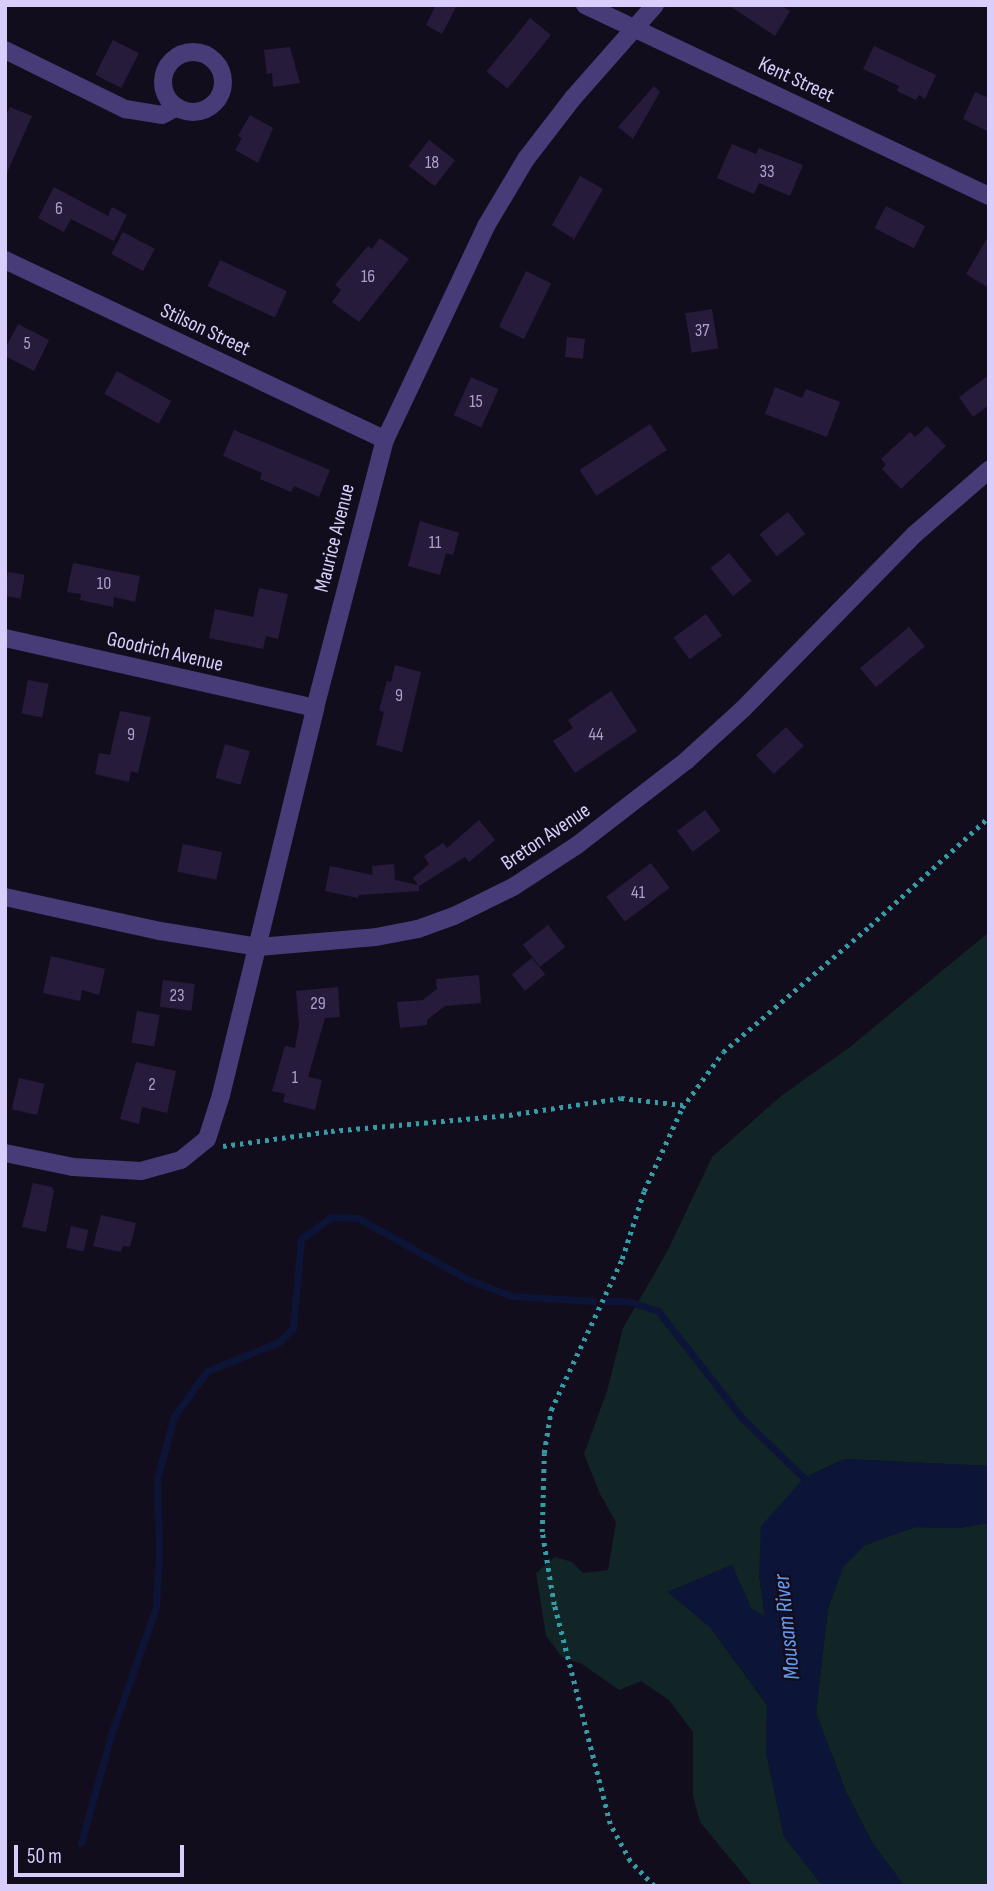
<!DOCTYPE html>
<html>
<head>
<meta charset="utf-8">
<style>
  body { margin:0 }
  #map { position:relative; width:994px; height:1891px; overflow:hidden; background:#120d1d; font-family:"Sofia Sans Condensed",sans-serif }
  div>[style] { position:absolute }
  .green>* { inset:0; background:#112426 }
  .water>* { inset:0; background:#0c1537 }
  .stream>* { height:7px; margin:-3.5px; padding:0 3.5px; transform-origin:3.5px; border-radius:3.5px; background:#0c1537 }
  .building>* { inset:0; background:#271b3c; transform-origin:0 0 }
  .path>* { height:4.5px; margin-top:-2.25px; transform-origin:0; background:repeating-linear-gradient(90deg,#379ba5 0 3.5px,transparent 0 8.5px) }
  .street>* { height:18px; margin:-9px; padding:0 9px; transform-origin:9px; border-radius:9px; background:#473c78 }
  .street>.ring { margin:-9px; padding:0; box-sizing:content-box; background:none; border:18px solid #473c78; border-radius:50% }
  span { translate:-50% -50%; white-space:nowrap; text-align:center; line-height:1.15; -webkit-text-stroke:5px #120d1d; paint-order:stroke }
  .number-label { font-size:18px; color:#aca0cb }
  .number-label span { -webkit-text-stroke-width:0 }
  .street-label { font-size:21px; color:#d9cdfb }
  .water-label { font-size:23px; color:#649bf2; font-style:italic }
  .frame { position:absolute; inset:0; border:7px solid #d9cdfb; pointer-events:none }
  .scale { position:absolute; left:14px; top:1845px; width:170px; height:32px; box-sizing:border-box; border:4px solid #d9cdfb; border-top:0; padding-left:9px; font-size:21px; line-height:24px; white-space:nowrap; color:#d9cdfb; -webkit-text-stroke:5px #120d1d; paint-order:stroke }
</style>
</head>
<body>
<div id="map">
  <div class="green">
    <div style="clip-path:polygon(989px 932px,989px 1466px,844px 1459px,804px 1478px,792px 1492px,759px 1575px,765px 1617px,751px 1608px,732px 1565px,668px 1592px,710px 1627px,767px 1705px,766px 1752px,784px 1837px,823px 1886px,752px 1885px,700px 1822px,693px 1796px,693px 1732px,669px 1700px,641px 1681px,619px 1690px,582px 1664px,562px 1657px,546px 1636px,536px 1573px,555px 1557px,572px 1562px,583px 1573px,608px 1570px,616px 1522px,600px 1494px,584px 1454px,607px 1391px,623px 1328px,668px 1250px,712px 1157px,781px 1096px,850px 1047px)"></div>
    <div style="clip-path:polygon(989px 1523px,989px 1886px,904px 1886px,872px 1842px,846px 1792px,816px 1713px,828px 1608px,843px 1567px,865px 1545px,915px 1527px,959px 1528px)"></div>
  </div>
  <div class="water">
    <div style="clip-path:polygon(844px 1459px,989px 1466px,989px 1523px,959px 1528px,915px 1527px,865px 1545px,843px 1567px,828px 1608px,816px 1713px,846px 1792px,872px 1842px,904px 1886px,823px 1886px,784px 1837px,766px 1752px,767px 1704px,710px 1627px,668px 1592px,732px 1565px,751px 1608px,765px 1616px,759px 1575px,761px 1526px,804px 1478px)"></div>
  </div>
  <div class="stream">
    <div style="left:606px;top:1301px;width:21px"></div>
    <div style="left:627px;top:1301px;width:33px;rotate:18deg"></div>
    <div style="left:658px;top:1311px;width:135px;rotate:51.9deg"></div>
    <div style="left:741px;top:1417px;width:88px;rotate:44.1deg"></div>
    <div style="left:804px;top:1478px;width:9px;rotate:69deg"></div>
    <div style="left:81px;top:1843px;width:115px;rotate:-74.4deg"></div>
    <div style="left:112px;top:1732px;width:133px;rotate:-70.6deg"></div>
    <div style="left:156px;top:1607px;width:55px;rotate:-86.9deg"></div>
    <div style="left:159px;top:1552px;width:73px;rotate:-91.6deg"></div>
    <div style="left:157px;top:1479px;width:65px;rotate:-74.9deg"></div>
    <div style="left:174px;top:1416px;width:56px;rotate:-53.7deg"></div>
    <div style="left:207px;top:1371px;width:78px;rotate:-21.9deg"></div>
    <div style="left:279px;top:1342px;width:20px;rotate:-45deg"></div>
    <div style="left:293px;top:1328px;width:89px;rotate:-84.9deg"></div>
    <div style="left:301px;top:1239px;width:37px;rotate:-36deg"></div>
    <div style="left:331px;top:1217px;width:27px;rotate:2deg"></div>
    <div style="left:358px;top:1218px;width:125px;rotate:29.2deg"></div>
    <div style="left:467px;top:1279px;width:48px;rotate:20.7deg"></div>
    <div style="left:512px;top:1296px;width:81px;rotate:3.5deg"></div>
  </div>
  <div class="building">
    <div style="clip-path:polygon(436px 5px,457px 5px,442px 34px,426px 25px)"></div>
    <div style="clip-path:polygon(728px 5px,781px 5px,790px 11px,775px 36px)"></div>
    <div style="left:530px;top:18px;width:27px;height:69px;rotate:39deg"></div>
    <div style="left:113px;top:40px;width:29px;height:39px;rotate:27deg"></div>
    <div style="clip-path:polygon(874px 46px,936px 75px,925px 99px,919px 95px,916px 100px,897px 91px,899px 86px,863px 69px)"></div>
    <div style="clip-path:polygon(290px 47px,300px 83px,273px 87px,272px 73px,267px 74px,264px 50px)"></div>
    <div style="clip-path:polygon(654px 86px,660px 92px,633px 139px,618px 127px)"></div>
    <div style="clip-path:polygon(975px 92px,989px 98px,989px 132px,963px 119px)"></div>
    <div style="clip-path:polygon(10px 107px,32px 116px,5px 177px,5px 117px)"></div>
    <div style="clip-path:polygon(250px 115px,273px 128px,258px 163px,235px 150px,242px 138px,238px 136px)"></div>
    <div style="left:429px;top:140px;width:33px;height:33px;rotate:38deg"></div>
    <div style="clip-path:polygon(732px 144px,756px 154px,759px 148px,803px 165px,790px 196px,759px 183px,754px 194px,717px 178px)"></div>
    <div style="clip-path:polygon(580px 176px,603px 189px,573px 241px,573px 235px,572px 238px,552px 225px)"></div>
    <div style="clip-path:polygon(54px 187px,108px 216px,112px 207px,127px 215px,114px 241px,71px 219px,64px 232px,38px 218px)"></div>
    <div style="left:886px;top:206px;width:44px;height:25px;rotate:27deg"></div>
    <div style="left:123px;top:232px;width:36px;height:25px;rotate:28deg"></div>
    <div style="clip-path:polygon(989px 235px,989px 288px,966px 274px)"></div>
    <div style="clip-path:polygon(380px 238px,409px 259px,359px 322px,332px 302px,341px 290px,335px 285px,368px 246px,372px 249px)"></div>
    <div style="left:220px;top:260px;width:74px;height:29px;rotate:25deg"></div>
    <div style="left:526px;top:271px;width:28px;height:62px;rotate:26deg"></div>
    <div style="left:712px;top:309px;width:40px;height:27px;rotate:81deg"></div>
    <div style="clip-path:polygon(18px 324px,49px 340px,34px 371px,5px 356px,5px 349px)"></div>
    <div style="left:567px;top:337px;width:18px;height:20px;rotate:6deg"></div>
    <div style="left:117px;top:371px;width:62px;height:26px;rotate:29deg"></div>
    <div style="clip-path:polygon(989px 375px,989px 405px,973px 417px,959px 397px)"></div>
    <div style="left:471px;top:377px;width:30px;height:42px;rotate:24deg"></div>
    <div style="clip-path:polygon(775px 387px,802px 398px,806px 389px,840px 402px,827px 437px,765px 414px)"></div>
    <div style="left:650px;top:424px;width:31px;height:84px;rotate:57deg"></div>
    <div style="clip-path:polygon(927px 426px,946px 446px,901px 489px,882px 469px,886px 465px,881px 459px,910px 432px,915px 437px)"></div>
    <div style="clip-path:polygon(234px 430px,330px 470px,319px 497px,294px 486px,291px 492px,260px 479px,262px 473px,223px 456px)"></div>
    <div style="left:788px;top:512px;width:28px;height:36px;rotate:52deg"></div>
    <div style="clip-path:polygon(420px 521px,459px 533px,453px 555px,446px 553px,440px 575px,408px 566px)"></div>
    <div style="left:729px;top:553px;width:36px;height:24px;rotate:51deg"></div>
    <div style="clip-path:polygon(73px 563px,140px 576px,135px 602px,114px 597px,113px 607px,80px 600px,81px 594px,67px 592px)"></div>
    <div style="left:8px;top:572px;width:17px;height:24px;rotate:10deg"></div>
    <div style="clip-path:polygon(259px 588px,288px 594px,278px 639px,266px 636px,263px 649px,209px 638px,215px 609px,253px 617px)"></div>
    <div style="left:706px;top:614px;width:27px;height:40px;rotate:54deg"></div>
    <div style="left:909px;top:627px;width:25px;height:64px;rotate:50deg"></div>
    <div style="clip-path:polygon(395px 665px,421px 672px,402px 752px,376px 745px,384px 712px,379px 710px,387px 681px,391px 682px)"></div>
    <div style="left:28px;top:680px;width:21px;height:34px;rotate:11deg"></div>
    <div style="clip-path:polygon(611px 691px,637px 731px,575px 773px,553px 741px,573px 728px,568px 720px)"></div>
    <div style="clip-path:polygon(120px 711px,151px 717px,138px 773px,131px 771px,129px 782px,95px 774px,99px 753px,110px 755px)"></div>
    <div style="left:786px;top:727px;width:26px;height:41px;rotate:47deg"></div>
    <div style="left:225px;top:744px;width:26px;height:35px;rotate:16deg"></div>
    <div style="left:705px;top:810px;width:26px;height:35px;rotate:53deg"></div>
    <div style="clip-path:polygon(479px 820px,495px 840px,469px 862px,465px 857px,419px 886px,419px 891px,359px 895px,358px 898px,325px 891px,330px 866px,373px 875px,372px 866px,394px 864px,395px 880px,418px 885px,413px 878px,429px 864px,424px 856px,443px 843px,447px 848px)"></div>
    <div style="left:183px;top:844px;width:40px;height:28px;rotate:12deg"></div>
    <div style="left:651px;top:863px;width:31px;height:56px;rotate:53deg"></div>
    <div style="left:548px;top:925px;width:28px;height:32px;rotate:52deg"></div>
    <div style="clip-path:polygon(51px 956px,105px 969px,99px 995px,82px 990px,80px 1001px,43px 993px)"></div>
    <div style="left:532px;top:958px;width:21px;height:26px;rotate:51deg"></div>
    <div style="clip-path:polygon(479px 975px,481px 1003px,445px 1006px,427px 1020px,427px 1025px,400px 1028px,397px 1002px,423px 1000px,437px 989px,436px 979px)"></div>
    <div style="left:163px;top:980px;width:32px;height:27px;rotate:7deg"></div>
    <div style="clip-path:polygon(338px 987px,340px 1017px,325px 1018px,308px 1077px,322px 1080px,315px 1110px,283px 1102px,285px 1094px,272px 1091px,285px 1046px,295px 1048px,299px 1025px,296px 991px)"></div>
    <div style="left:137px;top:1011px;width:23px;height:32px;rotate:10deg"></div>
    <div style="clip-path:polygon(136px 1062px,176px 1071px,167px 1113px,142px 1107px,139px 1124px,120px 1119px)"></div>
    <div style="left:19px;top:1078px;width:26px;height:32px;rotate:13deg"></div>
    <div style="clip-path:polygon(33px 1183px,52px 1187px,54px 1191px,46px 1232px,22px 1227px)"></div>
    <div style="clip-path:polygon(101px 1215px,136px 1223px,130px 1247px,123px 1246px,121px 1252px,93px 1246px)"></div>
    <div style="left:71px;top:1226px;width:18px;height:22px;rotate:13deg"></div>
  </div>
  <div class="path">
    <div style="left:223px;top:1146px;width:109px;rotate:-7.9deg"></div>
    <div style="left:331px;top:1131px;width:179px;rotate:-5.1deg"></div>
    <div style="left:509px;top:1115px;width:113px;rotate:-8.6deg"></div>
    <div style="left:621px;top:1098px;width:62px;rotate:6.4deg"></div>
    <div style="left:654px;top:1886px;width:35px;rotate:-134deg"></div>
    <div style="left:630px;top:1861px;width:42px;rotate:-118.4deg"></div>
    <div style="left:610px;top:1824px;width:226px;rotate:-104.3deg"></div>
    <div style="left:554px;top:1605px;width:74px;rotate:-99.3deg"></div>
    <div style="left:542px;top:1532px;width:79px;rotate:-88.5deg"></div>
    <div style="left:544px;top:1453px;width:44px;rotate:-80.8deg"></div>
    <div style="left:551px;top:1410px;width:167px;rotate:-64.8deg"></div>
    <div style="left:622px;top:1259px;width:71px;rotate:-72.1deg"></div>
    <div style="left:644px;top:1191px;width:91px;rotate:-65.4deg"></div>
    <div style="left:682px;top:1108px;width:69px;rotate:-53.8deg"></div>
    <div style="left:723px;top:1052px;width:194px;rotate:-40.6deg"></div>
    <div style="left:870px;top:926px;width:161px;rotate:-42.5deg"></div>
  </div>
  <div class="street">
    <div style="left:585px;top:5px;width:447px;rotate:25.3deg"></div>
    <div style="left:5px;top:50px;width:134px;rotate:26.2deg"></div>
    <div style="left:125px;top:109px;width:37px;rotate:9deg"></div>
    <div style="left:162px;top:115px;width:17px;rotate:-28deg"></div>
    <div class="ring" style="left:163px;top:52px;width:42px;height:42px"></div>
    <div style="left:5px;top:260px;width:420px;rotate:25.3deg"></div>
    <div style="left:5px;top:638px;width:318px;rotate:12.7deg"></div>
    <div style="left:5px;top:897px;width:159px;rotate:12.4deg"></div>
    <div style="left:160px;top:931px;width:99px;rotate:9.3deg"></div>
    <div style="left:258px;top:947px;width:118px;rotate:-4.8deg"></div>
    <div style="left:376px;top:937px;width:43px;rotate:-10.8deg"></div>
    <div style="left:418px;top:929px;width:38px;rotate:-20deg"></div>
    <div style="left:454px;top:916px;width:66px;rotate:-26.2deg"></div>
    <div style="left:513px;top:887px;width:75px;rotate:-33.1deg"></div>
    <div style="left:576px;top:846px;width:139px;rotate:-37.7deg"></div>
    <div style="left:686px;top:761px;width:77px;rotate:-42.4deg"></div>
    <div style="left:743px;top:709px;width:245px;rotate:-45.5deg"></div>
    <div style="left:915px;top:534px;width:98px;rotate:-40.9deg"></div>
    <div style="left:5px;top:1153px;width:69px;rotate:11.6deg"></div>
    <div style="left:73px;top:1167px;width:68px;rotate:3.4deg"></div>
    <div style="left:141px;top:1171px;width:41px;rotate:-15.4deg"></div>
    <div style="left:181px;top:1160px;width:33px;rotate:-39deg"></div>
    <div style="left:207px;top:1139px;width:46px;rotate:-72.3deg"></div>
    <div style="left:221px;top:1095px;width:398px;rotate:-76.3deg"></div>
    <div style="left:315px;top:708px;width:277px;rotate:-75.4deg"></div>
    <div style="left:385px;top:440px;width:237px;rotate:-64.7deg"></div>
    <div style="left:486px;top:226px;width:78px;rotate:-59.2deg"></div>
    <div style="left:526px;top:159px;width:77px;rotate:-52.4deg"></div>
    <div style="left:573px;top:98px;width:124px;rotate:-48.6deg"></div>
  </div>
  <div class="number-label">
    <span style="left:432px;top:163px">18</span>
    <span style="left:767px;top:172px">33</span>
    <span style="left:59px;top:209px">6</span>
    <span style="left:368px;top:277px">16</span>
    <span style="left:702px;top:331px">37</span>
    <span style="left:27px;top:344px">5</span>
    <span style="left:476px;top:402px">15</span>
    <span style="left:435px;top:543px">11</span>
    <span style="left:104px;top:584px">10</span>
    <span style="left:399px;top:696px">9</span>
    <span style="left:131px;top:735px">9</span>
    <span style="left:596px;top:735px">44</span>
    <span style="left:638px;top:893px">41</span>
    <span style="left:177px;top:996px">23</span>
    <span style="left:318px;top:1004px">29</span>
    <span style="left:295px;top:1078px">1</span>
    <span style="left:152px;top:1085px">2</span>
  </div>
  <div class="street-label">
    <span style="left:796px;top:80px;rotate:25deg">Kent Street</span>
    <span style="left:205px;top:330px;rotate:25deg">Stilson Street</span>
    <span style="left:335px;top:538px;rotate:-76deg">Maurice Avenue</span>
    <span style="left:165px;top:652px;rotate:13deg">Goodrich Avenue</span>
    <span style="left:546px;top:837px;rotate:-34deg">Breton Avenue</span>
  </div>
  <div class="water-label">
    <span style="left:787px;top:1627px;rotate:-96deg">Mousam River</span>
  </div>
  <div class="frame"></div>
  <div class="scale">50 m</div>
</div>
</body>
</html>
